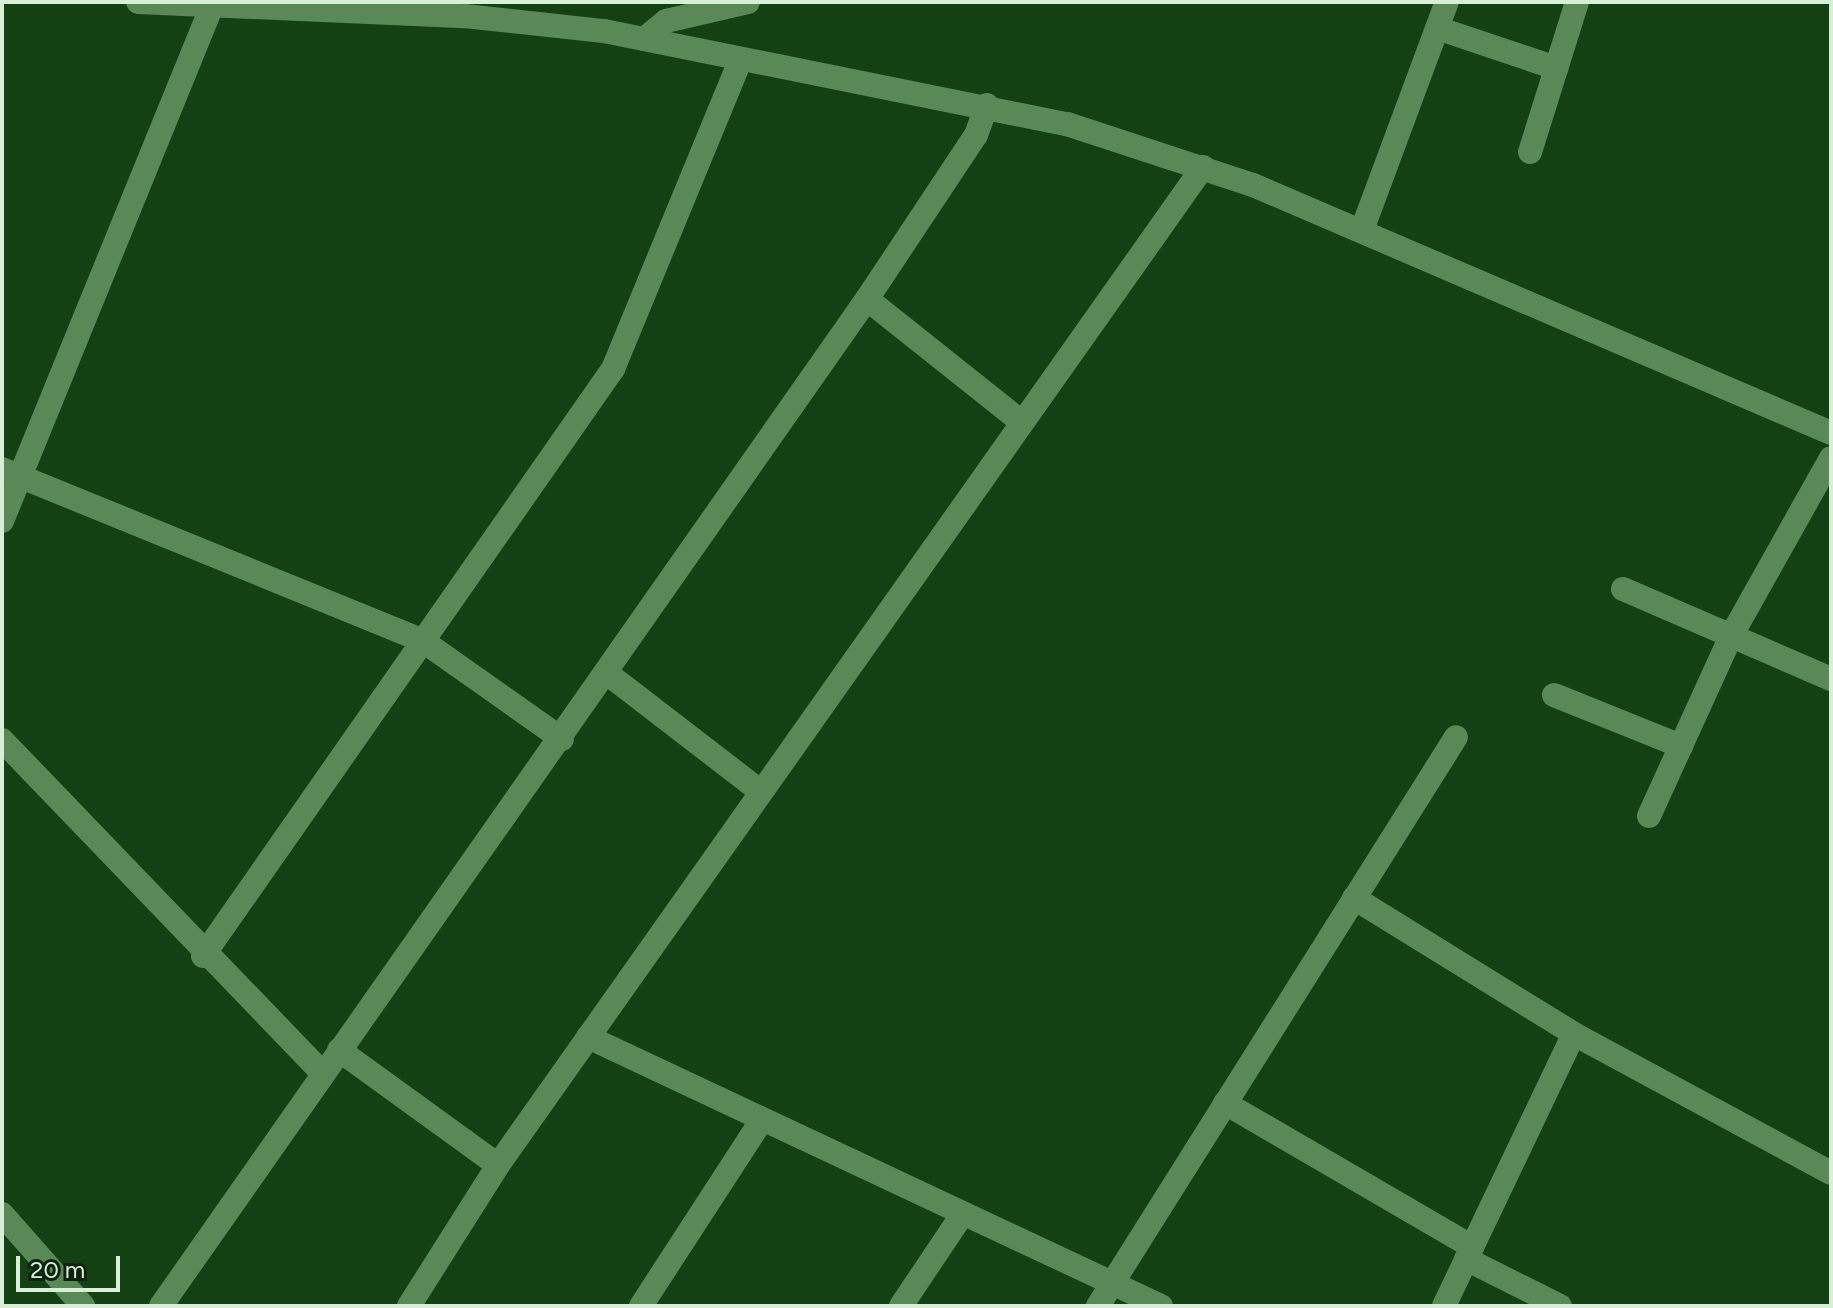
<!DOCTYPE html>
<html>
<head>
<meta charset="utf-8">
<style>
  body { margin:0 }
  #map { position:relative; width:1833px; height:1308px; overflow:hidden; background:#134113; font-family:Figtree,sans-serif }
  div>[style] { position:absolute }
  .minor>* { height:24px; margin:-12px; padding:0 12px; transform-origin:12px; border-radius:12px; background:#5a8958 }
  span { translate:-50% -50%; white-space:nowrap; text-align:center; line-height:1.15; -webkit-text-stroke:6px #0f220f; paint-order:stroke }
  .frame { position:absolute; inset:0; border:4px solid #d7f0d5; pointer-events:none }
  .scale { position:absolute; left:16px; top:1256px; width:104px; height:36px; box-sizing:border-box; border:4px solid #d7f0d5; border-top:0; padding-left:10px; font-size:24px; line-height:28px; white-space:nowrap; color:#d7f0d5; -webkit-text-stroke:6px #0f220f; paint-order:stroke }
</style>
</head>
<body>
<div id="map">
  <div class="minor">
    <div style="left:138px;top:2px;width:327px;rotate:2.5deg"></div>
    <div style="left:465px;top:16px;width:140px;rotate:6.2deg"></div>
    <div style="left:604px;top:31px;width:472px;rotate:11.4deg"></div>
    <div style="left:1067px;top:124px;width:196px;rotate:18.2deg"></div>
    <div style="left:1253px;top:185px;width:629px;rotate:23.22deg"></div>
    <div style="left:1437px;top:28px;width:126px;rotate:18.6deg"></div>
    <div style="left:644px;top:39px;width:28px;rotate:-39deg"></div>
    <div style="left:666px;top:21px;width:84px;rotate:-13deg"></div>
    <div style="left:1530px;top:152px;width:157px;rotate:-72.6deg"></div>
    <div style="left:1362px;top:230px;width:243px;rotate:-69.6deg"></div>
    <div style="left:867px;top:299px;width:194px;rotate:38.5deg"></div>
    <div style="left:2px;top:469px;width:455px;rotate:22.2deg"></div>
    <div style="left:423px;top:641px;width:170px;rotate:35.2deg"></div>
    <div style="left:2px;top:521px;width:554px;rotate:-67.83deg"></div>
    <div style="left:1623px;top:589px;width:227px;rotate:23.4deg"></div>
    <div style="left:608px;top:674px;width:193px;rotate:37.6deg"></div>
    <div style="left:1554px;top:695px;width:137px;rotate:21.9deg"></div>
    <div style="left:2px;top:740px;width:463px;rotate:46.1deg"></div>
    <div style="left:1649px;top:816px;width:196px;rotate:-65.5deg"></div>
    <div style="left:1730px;top:638px;width:206px;rotate:-60.7deg"></div>
    <div style="left:1354px;top:898px;width:259px;rotate:31.7deg"></div>
    <div style="left:1574px;top:1034px;width:292px;rotate:28.4deg"></div>
    <div style="left:203px;top:956px;width:716px;rotate:-55.07deg"></div>
    <div style="left:613px;top:369px;width:333px;rotate:-67.6deg"></div>
    <div style="left:588px;top:1037px;width:633px;rotate:25.15deg"></div>
    <div style="left:339px;top:1050px;width:196px;rotate:35.9deg"></div>
    <div style="left:1225px;top:1103px;width:286px;rotate:30.2deg"></div>
    <div style="left:2px;top:1214px;width:123px;rotate:48.6deg"></div>
    <div style="left:1466px;top:1259px;width:105px;rotate:26.6deg"></div>
    <div style="left:161px;top:1306px;width:1230px;rotate:-54.97deg"></div>
    <div style="left:867px;top:299px;width:197px;rotate:-56.4deg"></div>
    <div style="left:976px;top:135px;width:32px;rotate:-70deg"></div>
    <div style="left:409px;top:1306px;width:167px;rotate:-57.7deg"></div>
    <div style="left:498px;top:1165px;width:1222px;rotate:-54.76deg"></div>
    <div style="left:641px;top:1306px;width:222px;rotate:-57deg"></div>
    <div style="left:901px;top:1306px;width:110px;rotate:-56.2deg"></div>
    <div style="left:1098px;top:1306px;width:672px;rotate:-57.82deg"></div>
    <div style="left:1444px;top:1306px;width:301px;rotate:-64.5deg"></div>
  </div>
  <div class="frame"></div>
  <div class="scale">20 m</div>
</div>
</body>
</html>
